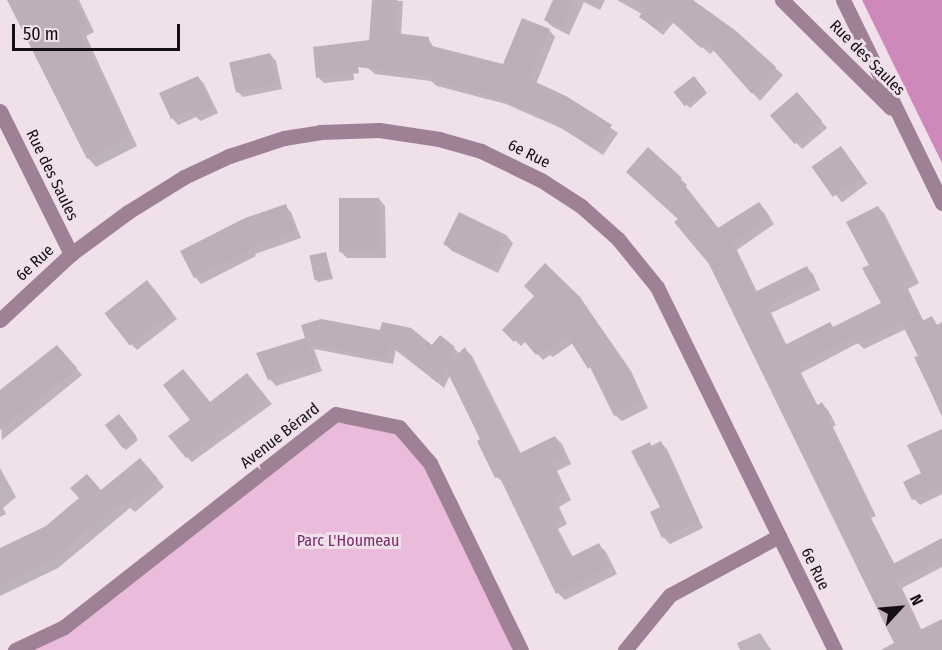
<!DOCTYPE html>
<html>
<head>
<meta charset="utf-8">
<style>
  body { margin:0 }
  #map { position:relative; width:942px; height:650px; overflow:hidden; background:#efe0ea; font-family:"Fira Sans Condensed",sans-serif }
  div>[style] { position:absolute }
  .green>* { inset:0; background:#ebbbdb }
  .forest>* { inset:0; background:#cd89b9 }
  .shadow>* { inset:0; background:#0003; transform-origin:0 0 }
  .building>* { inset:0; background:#bdaeb8; transform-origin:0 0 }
  .minor>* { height:15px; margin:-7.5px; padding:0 7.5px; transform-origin:7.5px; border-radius:7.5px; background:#9f8195 }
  span { translate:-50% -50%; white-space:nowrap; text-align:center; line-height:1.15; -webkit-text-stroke:6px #efe0ea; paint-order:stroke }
  .street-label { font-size:16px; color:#140f13 }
  .park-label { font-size:16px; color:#7d2c6a }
  .north { position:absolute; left:870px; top:578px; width:60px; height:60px; -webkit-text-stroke:4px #efe0ea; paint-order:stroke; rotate:64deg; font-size:16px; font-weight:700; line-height:24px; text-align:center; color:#140f13 }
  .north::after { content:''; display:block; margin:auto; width:21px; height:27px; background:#140f13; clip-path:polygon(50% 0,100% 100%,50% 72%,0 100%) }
  .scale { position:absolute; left:12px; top:24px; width:168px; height:27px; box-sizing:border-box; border:3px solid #140f13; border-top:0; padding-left:8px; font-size:18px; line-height:21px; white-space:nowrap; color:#140f13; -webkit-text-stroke:4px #efe0ea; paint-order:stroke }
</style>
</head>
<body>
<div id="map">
  <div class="green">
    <div style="clip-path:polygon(336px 414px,399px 427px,430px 463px,521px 650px,15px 650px,64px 627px)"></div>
  </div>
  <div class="forest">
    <div style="clip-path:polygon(862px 0,942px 0,942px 163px)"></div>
  </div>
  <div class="shadow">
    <div style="clip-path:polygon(11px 0,79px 0,94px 32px,86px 36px,137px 146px,96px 167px,88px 158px)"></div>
    <div style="clip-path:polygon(373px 0,403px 1px,401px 35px,428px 38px,434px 48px,504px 66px,549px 30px,555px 37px,536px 84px,566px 97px,618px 133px,603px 155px,563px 129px,506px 104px,437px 86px,431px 81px,375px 74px,368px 68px)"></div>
    <div style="clip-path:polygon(554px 0,605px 0,600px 10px,584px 2px,569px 35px,553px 27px,545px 20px)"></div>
    <div style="clip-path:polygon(617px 0,691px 0,735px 32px,783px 75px,760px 101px,715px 50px,710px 54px,674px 22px,663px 35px,640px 17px,642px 14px)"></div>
    <div style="clip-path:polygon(351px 51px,354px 80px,324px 83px,318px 77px)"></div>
    <div style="clip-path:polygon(270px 54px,276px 61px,282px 89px,243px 97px,237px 91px)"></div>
    <div style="clip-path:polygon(198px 77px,204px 84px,218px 113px,201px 121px,196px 117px,178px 125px,172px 118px)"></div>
    <div style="left:694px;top:78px;width:20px;height:23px;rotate:49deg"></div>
    <div style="clip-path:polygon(803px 100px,827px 128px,802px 149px,772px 116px)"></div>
    <div style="left:841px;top:148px;width:44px;height:32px;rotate:53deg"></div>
    <div style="clip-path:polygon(649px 149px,687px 185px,686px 187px,719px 229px,759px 204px,765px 210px,774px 224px,737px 250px,757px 292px,807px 268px,813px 274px,820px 290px,771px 313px,787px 346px,830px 324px,834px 328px,883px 304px,871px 265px,878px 207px,884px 213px,919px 283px,908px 289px,924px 322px,932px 318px,942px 333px,942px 417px,916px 358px,920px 356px,906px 329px,864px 349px,858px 343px,801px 373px,818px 406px,822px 404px,828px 410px,836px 425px,833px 427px,876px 516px,871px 518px,895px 565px,942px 540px,942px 567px,902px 588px,922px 631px,942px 650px,899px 650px,710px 263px,679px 219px)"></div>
    <div style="clip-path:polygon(379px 199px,385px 206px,386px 258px,347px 258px,341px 252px)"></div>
    <div style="clip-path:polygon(285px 206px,291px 212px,301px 238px,255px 254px,256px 256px,201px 284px,195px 277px)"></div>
    <div style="clip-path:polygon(460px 214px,507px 236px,513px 243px,498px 273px,452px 251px,446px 245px)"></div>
    <div style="clip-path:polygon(326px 253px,333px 279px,318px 282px,315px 279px)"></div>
    <div style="clip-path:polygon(545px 266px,585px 305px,631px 371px,648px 408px,622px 421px,615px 415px,595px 374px,573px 343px,553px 357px,550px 355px,543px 360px,526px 341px,521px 346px,504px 330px,536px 296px)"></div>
    <div style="clip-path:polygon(153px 288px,177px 319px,137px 350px,131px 344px)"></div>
    <div style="clip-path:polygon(307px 339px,454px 348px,460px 354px,465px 349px,472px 356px,521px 454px,555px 437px,562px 444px,571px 464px,557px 471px,571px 500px,559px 507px,567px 524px,558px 529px,573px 557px,599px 545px,606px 552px,617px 574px,565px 600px,558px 593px,505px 483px,496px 477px,482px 440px,450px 375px,444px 388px,396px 349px,393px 364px,314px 349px,322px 371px,276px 386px,270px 379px)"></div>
    <div style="clip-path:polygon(63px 353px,82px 375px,2px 440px,0 393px)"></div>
    <div style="clip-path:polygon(247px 375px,272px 404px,192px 462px,187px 457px,211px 403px)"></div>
    <div style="clip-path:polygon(122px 419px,138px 440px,126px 450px,123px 447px)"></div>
    <div style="clip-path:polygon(661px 443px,667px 449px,703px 528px,670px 544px,664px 538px,652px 513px,662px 508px,649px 444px,653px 447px)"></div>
    <div style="clip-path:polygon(942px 465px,942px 494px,920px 505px,914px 499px)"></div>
    <div style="clip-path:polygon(147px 467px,164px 487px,135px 512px,130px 508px,58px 568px,0 596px,0 550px,47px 528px,101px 492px)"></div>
    <div style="clip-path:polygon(0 468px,16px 497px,3px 508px,6px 514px,0 517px)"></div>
    <div style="clip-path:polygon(760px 633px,771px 650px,740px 650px,737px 643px)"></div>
  </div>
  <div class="building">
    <div style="clip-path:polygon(7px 0,75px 0,87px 23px,78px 28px,130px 137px,87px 159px)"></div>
    <div style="clip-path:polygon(372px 0,397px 0,395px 33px,429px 37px,428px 45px,503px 64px,522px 18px,550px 29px,529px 79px,566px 96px,612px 125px,596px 150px,555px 124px,498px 98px,429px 80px,430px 76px,358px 67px,359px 73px,316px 78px,313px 47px,369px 40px)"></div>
    <div style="clip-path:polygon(553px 0,574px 0,562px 28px,544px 20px)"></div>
    <div style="clip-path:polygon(634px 0,693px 0,736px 31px,776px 67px,752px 94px,707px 43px,701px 48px,666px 16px,655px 28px,639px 17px,645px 8px)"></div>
    <div style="left:270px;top:53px;width:31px;height:42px;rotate:77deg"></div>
    <div style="clip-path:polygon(198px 76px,213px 107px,193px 116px,191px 110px,171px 119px,159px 93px)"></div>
    <div style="left:694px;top:76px;width:18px;height:26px;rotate:52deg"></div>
    <div style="left:797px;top:92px;width:38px;height:36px;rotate:49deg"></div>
    <div style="left:841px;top:146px;width:37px;height:36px;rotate:55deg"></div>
    <div style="clip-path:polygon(648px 147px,682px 178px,680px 180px,718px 228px,759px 202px,770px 217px,732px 243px,755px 292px,807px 266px,815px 283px,766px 307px,785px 345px,830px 322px,833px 327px,881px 303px,862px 268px,869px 265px,846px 222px,878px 206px,914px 277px,903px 283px,922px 321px,932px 316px,937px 325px,942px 322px,942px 415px,914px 357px,918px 356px,901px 322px,857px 344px,853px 337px,796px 367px,816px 406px,822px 402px,831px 419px,828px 420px,871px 509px,866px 512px,893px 564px,942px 538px,942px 558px,897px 582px,920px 630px,942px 619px,942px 650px,881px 650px,894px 643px,709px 264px,674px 222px,678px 219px,626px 172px)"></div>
    <div style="left:339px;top:198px;width:40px;height:54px"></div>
    <div style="clip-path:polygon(286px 204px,295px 232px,250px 248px,251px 250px,194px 278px,180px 251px,245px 218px)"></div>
    <div style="left:459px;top:212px;width:53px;height:36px;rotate:26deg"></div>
    <div style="left:326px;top:252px;width:25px;height:17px;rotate:78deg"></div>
    <div style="clip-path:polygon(545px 263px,580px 297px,625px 364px,643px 401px,614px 416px,590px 367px,588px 369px,568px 337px,546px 352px,544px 349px,536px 355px,520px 336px,514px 342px,502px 330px,534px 296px,524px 286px)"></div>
    <div style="left:147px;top:280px;width:41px;height:54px;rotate:52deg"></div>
    <div style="clip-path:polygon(321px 319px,380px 330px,382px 322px,411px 328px,432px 345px,440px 335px,455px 347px,438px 383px,389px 345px,387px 359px,309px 344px,316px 365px,268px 380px,256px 353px,305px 338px,301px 325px)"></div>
    <div style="clip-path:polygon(57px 345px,77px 368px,0 430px,0 390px)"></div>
    <div style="clip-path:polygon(465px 347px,518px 454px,555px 436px,565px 456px,551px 463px,565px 493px,553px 499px,561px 517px,552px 521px,571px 557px,599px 543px,611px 566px,556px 594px,499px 476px,495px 478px,477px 441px,480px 439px,445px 367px)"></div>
    <div style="clip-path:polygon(183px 369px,210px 402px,247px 373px,267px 398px,186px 458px,168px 436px,190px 420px,163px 385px)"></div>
    <div style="left:119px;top:414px;width:29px;height:18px;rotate:52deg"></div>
    <div style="clip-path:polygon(942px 429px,942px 486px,912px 500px,903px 482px,921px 473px,907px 445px)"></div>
    <div style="clip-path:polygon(661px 441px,698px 521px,662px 538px,650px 512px,660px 507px,631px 451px,650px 442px,651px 446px)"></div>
    <div style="clip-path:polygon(140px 458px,158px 479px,126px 506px,122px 501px,51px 561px,0 585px,0 548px,46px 526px,79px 498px,70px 488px,87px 474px,101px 490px)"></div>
  </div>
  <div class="minor">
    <div style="left:782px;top:0;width:153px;rotate:44.7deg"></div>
    <div style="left:843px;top:0;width:226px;rotate:64deg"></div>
    <div style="left:0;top:111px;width:160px;rotate:63.6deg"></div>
    <div style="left:0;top:320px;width:97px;rotate:-42.9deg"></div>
    <div style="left:71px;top:254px;width:71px;rotate:-36.4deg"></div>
    <div style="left:128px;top:212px;width:66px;rotate:-32deg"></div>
    <div style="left:184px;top:177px;width:50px;rotate:-25deg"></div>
    <div style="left:229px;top:156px;width:58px;rotate:-18.1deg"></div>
    <div style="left:284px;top:138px;width:36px;rotate:-9deg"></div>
    <div style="left:320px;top:132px;width:59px;rotate:-1.9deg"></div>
    <div style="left:379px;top:130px;width:61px;rotate:8.5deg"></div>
    <div style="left:439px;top:139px;width:44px;rotate:15.9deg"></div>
    <div style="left:481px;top:151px;width:67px;rotate:25.8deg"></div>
    <div style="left:541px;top:180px;width:48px;rotate:33deg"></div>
    <div style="left:581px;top:206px;width:50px;rotate:41.7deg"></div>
    <div style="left:618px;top:239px;width:62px;rotate:50.9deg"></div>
    <div style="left:657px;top:287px;width:404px;rotate:63.9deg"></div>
    <div style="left:15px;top:650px;width:54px;rotate:-25.1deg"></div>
    <div style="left:64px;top:627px;width:345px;rotate:-38.1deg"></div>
    <div style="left:336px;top:414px;width:64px;rotate:11.7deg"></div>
    <div style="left:399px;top:427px;width:48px;rotate:49.3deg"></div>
    <div style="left:430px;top:463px;width:208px;rotate:64.1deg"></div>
    <div style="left:625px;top:650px;width:71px;rotate:-50.7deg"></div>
    <div style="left:670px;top:595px;width:124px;rotate:-28.4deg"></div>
  </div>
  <div class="street-label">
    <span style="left:867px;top:58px;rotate:45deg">Rue des Saules</span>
    <span style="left:529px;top:154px;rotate:26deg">6e Rue</span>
    <span style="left:52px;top:175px;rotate:64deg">Rue des Saules</span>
    <span style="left:35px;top:263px;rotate:-43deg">6e Rue</span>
    <span style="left:280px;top:436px;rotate:-38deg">Avenue Bérard</span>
    <span style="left:815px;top:569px;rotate:64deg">6e Rue</span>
  </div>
  <div class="park-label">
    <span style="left:348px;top:541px">Parc L'Houmeau</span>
  </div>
  <div class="north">N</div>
  <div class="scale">50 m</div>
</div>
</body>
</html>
